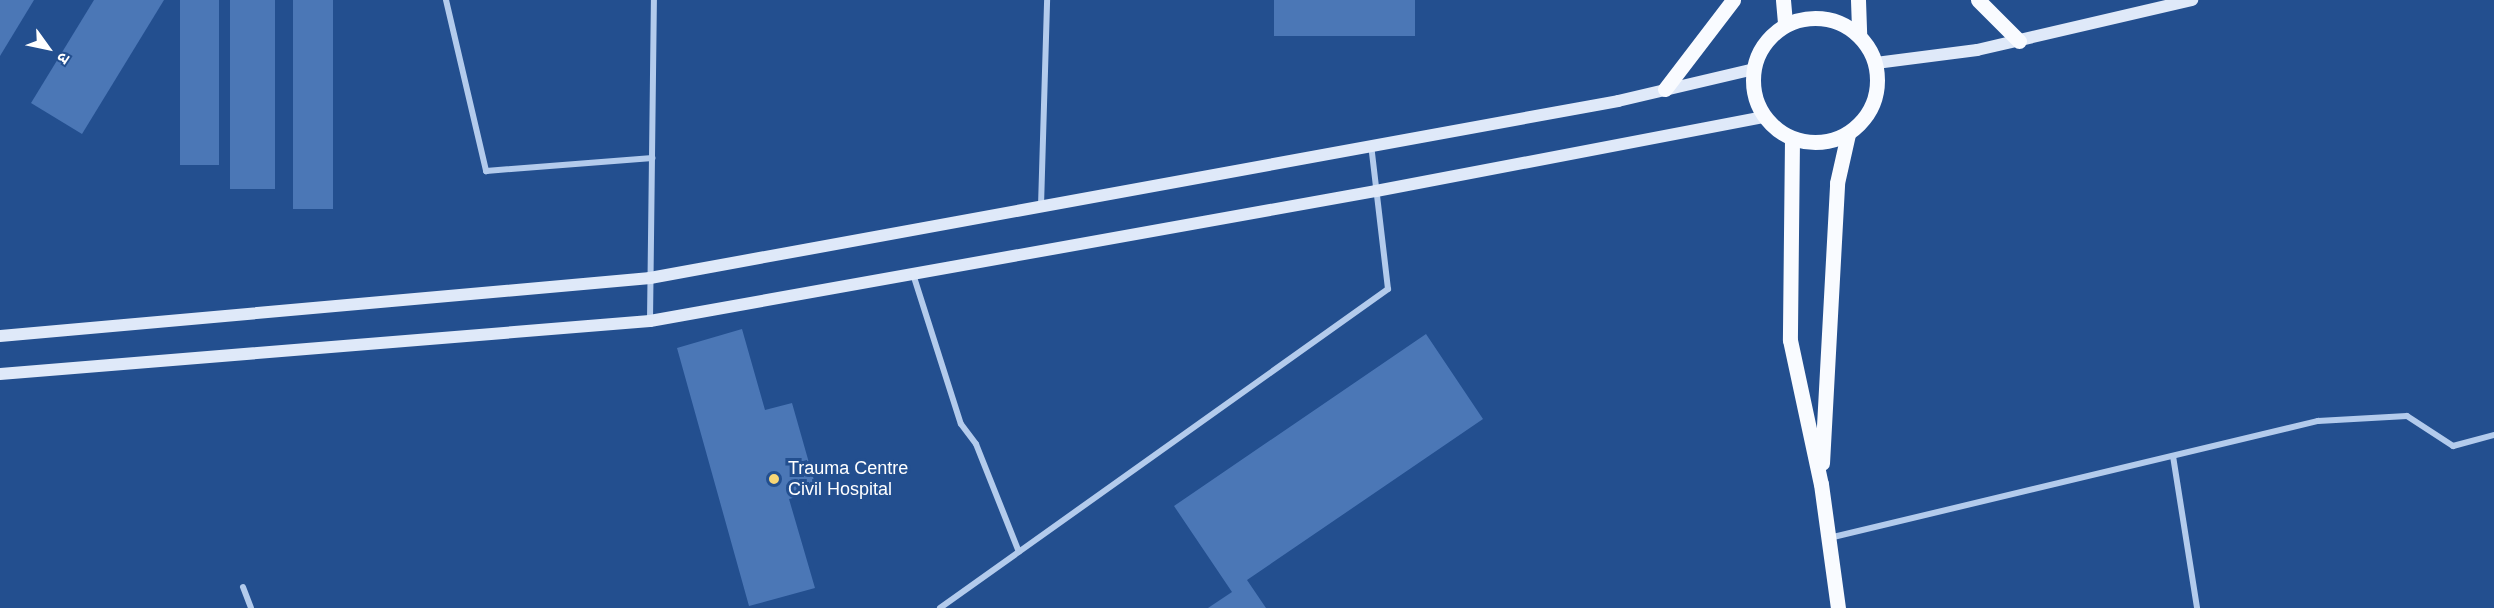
<!DOCTYPE html>
<html>
<head>
<meta charset="utf-8">
<style>
  body { margin:0 }
  #map { position:relative; width:2494px; height:608px; overflow:hidden; background:#234f8f; font-family:Helvetica,"Noto Sans Devanagari",sans-serif }
  div>[style] { position:absolute }
  .building>* { inset:0; background:#4b77b6; transform-origin:0 0 }
  .minor>* { height:6px; margin:-3px; padding:0 3px; transform-origin:3px; border-radius:3px; background:#b3cbec }
  .secondary>* { height:12px; margin:-6px; padding:0 6px; transform-origin:6px; border-radius:6px; background:#dfe9f9 }
  .primary>* { height:15px; margin:-7.5px; padding:0 7.5px; transform-origin:7.5px; border-radius:7.5px; background:#f9fbff }
  .primary>.ring { margin:-7.5px; padding:0; box-sizing:content-box; background:none; border:15px solid #f9fbff; border-radius:50% }
  .dots>* { width:16px; height:16px; translate:-50% -50%; box-sizing:border-box; border:3px solid #234f8f; border-radius:50% }
  span { translate:-50% -50%; white-space:nowrap; text-align:center; line-height:1.15; -webkit-text-stroke:6px #234f8f; paint-order:stroke }
  .poi-label { font-size:18px; color:#fff }
  .left { translate:0 -50%; text-align:left }
  .north { position:absolute; left:18px; top:18px; width:60px; height:60px; -webkit-text-stroke:4px #234f8f; paint-order:stroke; rotate:123deg; font-size:16px; font-weight:700; line-height:24px; text-align:center; color:#fff }
  .north::after { content:''; display:block; margin:auto; width:21px; height:27px; background:#fff; clip-path:polygon(50% 0,100% 100%,50% 72%,0 100%) }
</style>
</head>
<body>
<div id="map">
  <div class="building">
    <div style="clip-path:polygon(0 0,34px 0,0 56px)"></div>
    <div style="clip-path:polygon(94px 0,164px 0,82px 134px,31px 103px)"></div>
    <div style="left:180px;top:0;width:39px;height:165px"></div>
    <div style="left:230px;top:0;width:45px;height:189px"></div>
    <div style="left:293px;top:0;width:40px;height:209px"></div>
    <div style="left:1274px;top:0;width:141px;height:36px"></div>
    <div style="clip-path:polygon(742px 329px,765px 410px,792px 403px,817px 491px,789px 499px,815px 588px,749px 606px,677px 348px)"></div>
    <div style="clip-path:polygon(1426px 334px,1483px 419px,1247px 580px,1266px 608px,1208px 608px,1232px 592px,1174px 506px)"></div>
  </div>
  <div class="minor">
    <div style="left:446px;top:0;width:176px;rotate:76.8deg"></div>
    <div style="left:486px;top:171px;width:167px;rotate:-4.5deg"></div>
    <div style="left:1041px;top:206px;width:206px;rotate:-88.3deg"></div>
    <div style="left:913px;top:274px;width:157px;rotate:72.3deg"></div>
    <div style="left:961px;top:424px;width:25px;rotate:53deg"></div>
    <div style="left:976px;top:444px;width:116px;rotate:68.3deg"></div>
    <div style="left:650px;top:320px;width:320px;rotate:-89.3deg"></div>
    <div style="left:2173px;top:456px;width:154px;rotate:81deg"></div>
    <div style="left:1829px;top:538px;width:503px;rotate:-13.46deg"></div>
    <div style="left:2318px;top:421px;width:89px;rotate:-3.2deg"></div>
    <div style="left:2407px;top:416px;width:55px;rotate:33.1deg"></div>
    <div style="left:2453px;top:446px;width:42px;rotate:-15deg"></div>
    <div style="left:243px;top:587px;width:22px;rotate:69deg"></div>
    <div style="left:940px;top:608px;width:550px;rotate:-35.45deg"></div>
    <div style="left:1388px;top:289px;width:145px;rotate:-96.7deg"></div>
  </div>
  <div class="secondary">
    <div style="left:1876px;top:63px;width:102px;rotate:-7.3deg"></div>
    <div style="left:1977px;top:50px;width:221px;rotate:-13.1deg"></div>
    <div style="left:0;top:336px;width:653px;rotate:-5.1deg"></div>
    <div style="left:650px;top:278px;width:984px;rotate:-10.36deg"></div>
    <div style="left:1618px;top:101px;width:140px;rotate:-13.2deg"></div>
    <div style="left:0;top:374px;width:652px;rotate:-4.66deg"></div>
    <div style="left:650px;top:321px;width:738px;rotate:-10.15deg"></div>
    <div style="left:1376px;top:191px;width:394px;rotate:-10.8deg"></div>
  </div>
  <div class="primary">
    <div style="left:1783px;top:0;width:25px;rotate:85deg"></div>
    <div style="left:1858px;top:0;width:35px;rotate:88deg"></div>
    <div style="left:1978px;top:0;width:58px;rotate:45deg"></div>
    <div class="ring" style="left:1753px;top:18px;width:109px;height:109px"></div>
    <div style="left:1665px;top:89px;width:112px;rotate:-52.6deg"></div>
    <div style="left:1792px;top:139px;width:201px;rotate:90.6deg"></div>
    <div style="left:1790px;top:340px;width:147px;rotate:77.9deg"></div>
    <div style="left:1821px;top:484px;width:125px;rotate:82.2deg"></div>
    <div style="left:1822px;top:463px;width:280px;rotate:-86.9deg"></div>
    <div style="left:1837px;top:183px;width:50px;rotate:-77.3deg"></div>
  </div>
  <div class="dots">
    <div style="left:774px;top:479px;background:#f7d676"></div>
  </div>
  <div class="poi-label">
    <span class="left" style="left:788px;top:479px">Trauma Centre<br>Civil Hospital</span>
  </div>
  <div class="north">उ</div>
</div>
</body>
</html>
